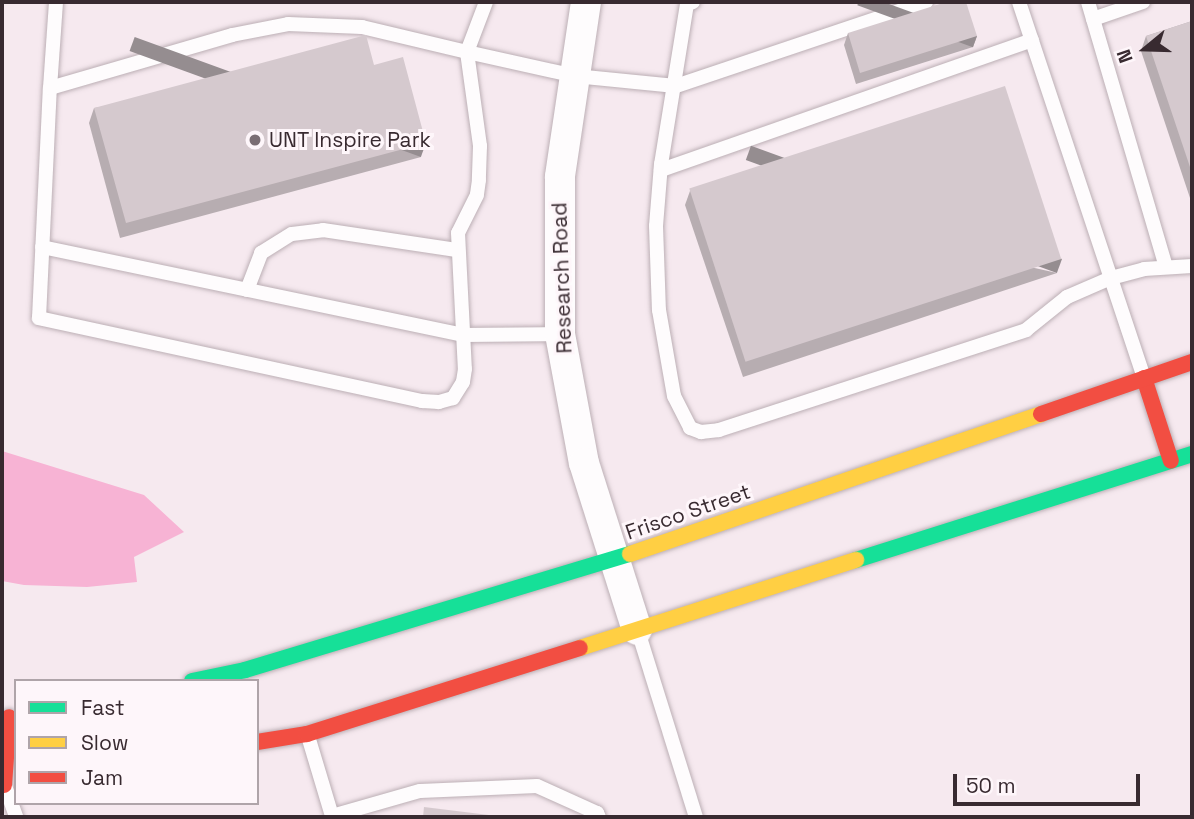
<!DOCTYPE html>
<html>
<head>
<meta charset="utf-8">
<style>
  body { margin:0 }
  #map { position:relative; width:1194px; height:819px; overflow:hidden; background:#f6e9ef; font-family:"Space Grotesk",sans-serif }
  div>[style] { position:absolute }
  .water>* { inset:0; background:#f7b3d4 }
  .roads { filter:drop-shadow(0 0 2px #bcafb5) drop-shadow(0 0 2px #bcafb5) }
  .lane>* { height:14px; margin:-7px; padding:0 7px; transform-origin:7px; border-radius:7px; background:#fefcfd }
  .street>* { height:30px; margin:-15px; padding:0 15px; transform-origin:15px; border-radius:15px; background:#fefcfd }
  .fast>* { height:16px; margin:-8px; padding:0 8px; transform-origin:8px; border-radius:8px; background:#16e098 }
  .slow>* { height:16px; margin:-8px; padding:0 8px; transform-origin:8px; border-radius:8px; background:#ffcf43 }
  .jam>* { height:16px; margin:-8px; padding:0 8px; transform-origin:8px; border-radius:8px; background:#f24e42 }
  .wall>* { inset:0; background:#b7adb1 }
  .shaded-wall>* { inset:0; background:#958d90; transform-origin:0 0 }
  .building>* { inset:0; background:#d5c9ce; transform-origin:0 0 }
  .dots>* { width:19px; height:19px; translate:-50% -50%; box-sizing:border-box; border:4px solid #fef6fa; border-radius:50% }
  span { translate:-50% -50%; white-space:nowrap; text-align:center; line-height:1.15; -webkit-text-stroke:6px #fef6fa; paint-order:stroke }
  .poi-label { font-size:21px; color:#382a30 }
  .left { translate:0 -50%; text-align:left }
  .street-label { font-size:21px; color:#382a30 }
  .frame { position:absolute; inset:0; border:4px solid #382a30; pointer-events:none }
  .legend { position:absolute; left:14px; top:679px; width:245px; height:126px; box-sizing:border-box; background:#fef6fa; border:2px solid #afa4a9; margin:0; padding:9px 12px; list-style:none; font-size:21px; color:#382a30 }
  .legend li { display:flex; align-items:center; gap:14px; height:35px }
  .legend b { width:35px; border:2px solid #afa4a9 }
  .north { position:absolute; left:1110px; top:14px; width:70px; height:70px; -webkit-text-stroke:5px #fef6fa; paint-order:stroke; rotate:251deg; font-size:19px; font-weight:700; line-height:28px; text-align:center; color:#382a30 }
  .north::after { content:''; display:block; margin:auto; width:24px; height:32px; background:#382a30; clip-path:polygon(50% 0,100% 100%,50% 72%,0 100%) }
  .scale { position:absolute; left:953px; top:774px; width:187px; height:32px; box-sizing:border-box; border:4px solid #382a30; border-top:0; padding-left:9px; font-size:21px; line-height:24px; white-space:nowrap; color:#382a30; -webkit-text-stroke:5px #fef6fa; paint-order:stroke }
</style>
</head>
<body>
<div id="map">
  <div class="water">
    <div style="clip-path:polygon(2px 451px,144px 495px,184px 532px,134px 557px,137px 582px,87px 587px,24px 585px,2px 581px)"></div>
  </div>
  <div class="roads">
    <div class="lane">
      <div style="left:486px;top:2px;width:53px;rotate:110.8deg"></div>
      <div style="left:467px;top:52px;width:95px;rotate:82.1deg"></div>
      <div style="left:480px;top:146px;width:34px;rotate:92deg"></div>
      <div style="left:479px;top:180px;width:15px;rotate:98deg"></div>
      <div style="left:477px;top:195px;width:42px;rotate:116.6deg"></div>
      <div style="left:458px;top:233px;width:136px;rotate:87.1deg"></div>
      <div style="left:465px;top:369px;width:13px;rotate:99deg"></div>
      <div style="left:463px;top:382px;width:19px;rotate:122deg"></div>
      <div style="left:453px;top:398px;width:15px;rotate:164deg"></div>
      <div style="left:439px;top:402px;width:17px;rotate:-177deg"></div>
      <div style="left:422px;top:401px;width:392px;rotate:-167.8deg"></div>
      <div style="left:39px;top:318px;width:230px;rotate:-87.3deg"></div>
      <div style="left:50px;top:88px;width:190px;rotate:-16.2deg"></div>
      <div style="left:232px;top:35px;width:57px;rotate:-11.1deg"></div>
      <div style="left:288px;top:24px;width:74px;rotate:2.3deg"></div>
      <div style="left:362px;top:27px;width:108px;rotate:13.4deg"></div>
      <div style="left:467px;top:52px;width:111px;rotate:12.5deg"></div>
      <div style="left:575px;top:76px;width:101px;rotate:5.7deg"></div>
      <div style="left:676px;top:86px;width:264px;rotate:-18.6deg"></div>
      <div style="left:693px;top:2px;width:6px;rotate:162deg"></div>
      <div style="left:687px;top:4px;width:162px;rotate:99.2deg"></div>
      <div style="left:661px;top:164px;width:62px;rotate:94.6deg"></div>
      <div style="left:656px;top:226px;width:84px;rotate:88deg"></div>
      <div style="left:659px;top:310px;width:87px;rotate:80.1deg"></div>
      <div style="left:674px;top:396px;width:36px;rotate:63deg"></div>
      <div style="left:690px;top:428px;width:12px;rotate:20deg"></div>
      <div style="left:701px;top:432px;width:18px;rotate:-6deg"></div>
      <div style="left:719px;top:430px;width:323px;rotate:-18deg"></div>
      <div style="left:1026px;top:330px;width:53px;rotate:-38.8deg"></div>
      <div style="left:1067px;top:297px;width:48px;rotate:-23.4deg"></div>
      <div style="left:1111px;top:278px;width:34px;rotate:-15deg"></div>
      <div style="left:1144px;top:269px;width:48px;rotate:-3.6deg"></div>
      <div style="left:1019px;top:2px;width:395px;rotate:71.6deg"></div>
      <div style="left:1088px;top:2px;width:276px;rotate:73.6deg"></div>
      <div style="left:1093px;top:19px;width:53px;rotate:-18.8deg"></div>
      <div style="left:50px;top:88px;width:86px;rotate:-86deg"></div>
      <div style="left:661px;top:170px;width:393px;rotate:-19.3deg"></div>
      <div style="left:42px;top:247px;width:430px;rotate:11.8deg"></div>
      <div style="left:463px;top:335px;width:97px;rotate:-0.6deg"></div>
      <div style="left:247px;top:290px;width:40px;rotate:-69deg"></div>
      <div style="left:261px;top:253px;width:36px;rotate:-32deg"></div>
      <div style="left:292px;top:234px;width:31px;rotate:-7deg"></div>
      <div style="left:323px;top:230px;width:135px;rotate:8.5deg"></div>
      <div style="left:638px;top:631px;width:195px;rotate:72.7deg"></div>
      <div style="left:308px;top:736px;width:84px;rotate:73.3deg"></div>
      <div style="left:332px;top:816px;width:91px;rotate:-15.9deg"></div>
      <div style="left:420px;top:791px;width:117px;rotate:-2.4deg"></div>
      <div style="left:537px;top:786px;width:66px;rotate:24.2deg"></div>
      <div style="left:597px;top:813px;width:4px;rotate:63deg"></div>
      <div style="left:5px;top:786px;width:33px;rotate:70deg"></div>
    </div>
    <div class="street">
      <div style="left:586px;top:2px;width:177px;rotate:98.5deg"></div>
      <div style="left:560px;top:177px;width:157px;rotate:90deg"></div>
      <div style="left:560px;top:334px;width:131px;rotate:79.5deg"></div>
      <div style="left:584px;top:463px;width:175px;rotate:72.4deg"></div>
    </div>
    <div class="fast">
      <div style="left:856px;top:560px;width:352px;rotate:-17.5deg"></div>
      <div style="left:192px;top:681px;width:54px;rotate:-11.7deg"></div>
      <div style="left:245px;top:670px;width:402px;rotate:-16.8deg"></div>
    </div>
    <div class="slow">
      <div style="left:630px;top:554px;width:434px;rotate:-18.8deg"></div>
      <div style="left:580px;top:648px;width:290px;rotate:-17.7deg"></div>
    </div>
    <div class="jam">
      <div style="left:1144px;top:378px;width:87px;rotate:72deg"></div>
      <div style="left:1041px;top:414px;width:160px;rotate:-19deg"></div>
      <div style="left:257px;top:742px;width:51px;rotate:-9.1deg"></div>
      <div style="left:307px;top:734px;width:286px;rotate:-17.5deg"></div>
      <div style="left:4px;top:785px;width:68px;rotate:-85.8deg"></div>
    </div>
  </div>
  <div class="wall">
    <div style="clip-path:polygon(1192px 21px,1192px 204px,1141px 51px,1146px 36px)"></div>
    <div style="clip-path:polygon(848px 33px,977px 36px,973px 47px,856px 84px,844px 45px)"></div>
    <div style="clip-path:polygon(374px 65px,421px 157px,120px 238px,89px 123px,94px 108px)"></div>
    <div style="clip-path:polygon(690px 191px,1057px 273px,743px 377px,685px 205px)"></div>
  </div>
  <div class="shaded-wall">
    <div style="left:977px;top:36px;width:12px;height:123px;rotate:110deg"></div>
    <div style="left:426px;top:143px;width:15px;height:310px;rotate:110deg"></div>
    <div style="left:1062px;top:259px;width:15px;height:331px;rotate:110deg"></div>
  </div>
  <div class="building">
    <div style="clip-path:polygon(946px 2px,966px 2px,977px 36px,860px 73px,848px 33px)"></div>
    <div style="clip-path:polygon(1192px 21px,1192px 173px,1146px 36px)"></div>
    <div style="clip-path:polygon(366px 35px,374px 65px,403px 57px,426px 143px,126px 223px,94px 108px)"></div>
    <div style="left:1005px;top:86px;width:182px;height:332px;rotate:72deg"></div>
    <div style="clip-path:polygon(424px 807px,505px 817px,423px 817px)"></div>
  </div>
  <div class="dots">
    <div style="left:255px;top:140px;background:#7a6d73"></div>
  </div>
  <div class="poi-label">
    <span class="left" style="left:269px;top:140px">UNT Inspire Park</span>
  </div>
  <div class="street-label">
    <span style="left:562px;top:278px;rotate:-92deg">Research Road</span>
    <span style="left:688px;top:512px;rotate:-19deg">Frisco Street</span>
  </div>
  <div class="frame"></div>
  <ul class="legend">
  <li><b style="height:9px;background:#16e098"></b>Fast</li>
  <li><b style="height:9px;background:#ffcf43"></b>Slow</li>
  <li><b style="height:9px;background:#f24e42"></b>Jam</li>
  </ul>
  <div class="north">N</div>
  <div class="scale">50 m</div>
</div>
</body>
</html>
